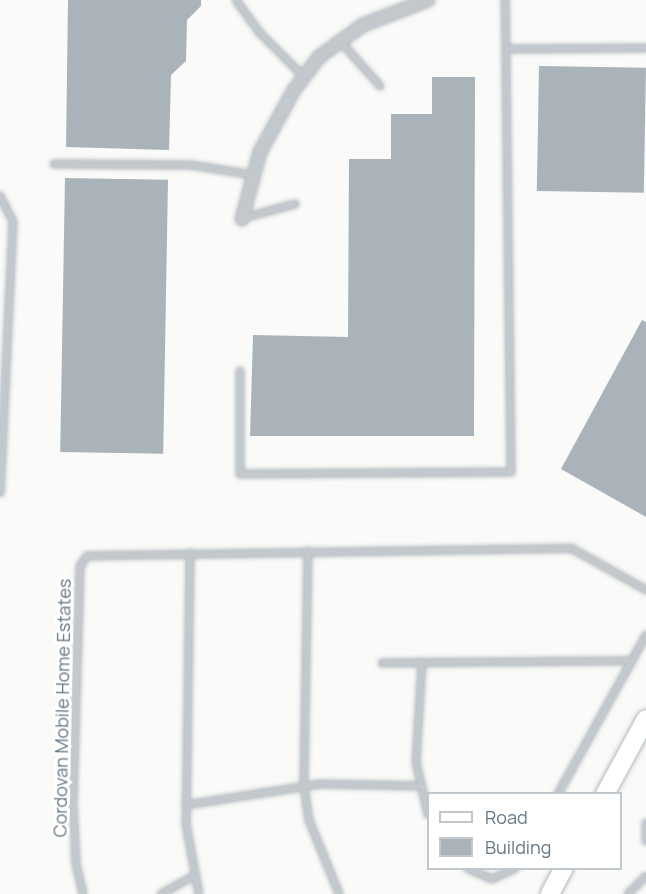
<!DOCTYPE html>
<html>
<head>
<meta charset="utf-8">
<style>
  body { margin:0 }
  #map { position:relative; width:646px; height:894px; overflow:hidden; background:#fafaf8; font-family:Manrope,sans-serif }
  div>[style] { position:absolute }
  .building>* { inset:0; background:#aab3b9; transform-origin:0 0 }
  .roads { filter:drop-shadow(0 0 2px #b3babf) drop-shadow(0 0 2px #b3babf) }
  .lane>* { height:6px; margin:-3px; padding:0 3px; transform-origin:3px; border-radius:3px; background:#c3c8cc }
  .street>* { height:12px; margin:-6px; padding:0 6px; transform-origin:6px; border-radius:6px; background:#c3c8cc }
  .secondary>* { height:18px; margin:-9px; padding:0 9px; transform-origin:9px; border-radius:9px; background:#fff }
  span { translate:-50% -50%; white-space:nowrap; text-align:center; line-height:1.15; -webkit-text-stroke:6px #fff; paint-order:stroke }
  .street-label { font-size:18px; color:#657683 }
  .legend { position:absolute; left:427px; top:792px; width:195px; height:78px; box-sizing:border-box; background:#fff; border:2px solid #c1c8cd; margin:0; padding:8px 10px; list-style:none; font-size:18px; color:#657683 }
  .legend li { display:flex; align-items:center; gap:12px; height:30px }
  .legend b { width:30px; border:2px solid #c1c8cd }
</style>
</head>
<body>
<div id="map">
  <div class="building">
    <div style="clip-path:polygon(68px 0,201px 0,201px 6px,187px 20px,186px 61px,171px 75px,169px 150px,66px 147px)"></div>
    <div style="left:539px;top:66px;width:107px;height:125px;rotate:1deg"></div>
    <div style="clip-path:polygon(432px 77px,475px 77px,474px 436px,250px 436px,253px 335px,348px 337px,349px 159px,391px 159px,391px 114px,432px 114px)"></div>
    <div style="left:65px;top:178px;width:103px;height:274px;rotate:1deg"></div>
    <div style="clip-path:polygon(642px 320px,646px 322px,646px 517px,561px 469px)"></div>
  </div>
  <div class="roads">
    <div class="lane">
      <div style="left:236px;top:0;width:41px;rotate:54deg"></div>
      <div style="left:260px;top:33px;width:61px;rotate:45deg"></div>
      <div style="left:341px;top:42px;width:59px;rotate:48.4deg"></div>
      <div style="left:507px;top:49px;width:139px;rotate:-0.4deg"></div>
      <div style="left:54px;top:164px;width:137px;rotate:0.4deg"></div>
      <div style="left:191px;top:165px;width:63px;rotate:9.2deg"></div>
      <div style="left:0;top:196px;width:28px;rotate:63deg"></div>
      <div style="left:13px;top:221px;width:272px;rotate:92.7deg"></div>
      <div style="left:243px;top:218px;width:54px;rotate:-15.1deg"></div>
      <div style="left:240px;top:371px;width:103px;rotate:90deg"></div>
      <div style="left:240px;top:474px;width:271px;rotate:-0.4deg"></div>
      <div style="left:511px;top:472px;width:472px;rotate:-90.7deg"></div>
      <div style="left:308px;top:551px;width:235px;rotate:91deg"></div>
      <div style="left:304px;top:786px;width:34px;rotate:82deg"></div>
      <div style="left:309px;top:820px;width:80px;rotate:67.9deg"></div>
      <div style="left:190px;top:553px;width:271px;rotate:90.8deg"></div>
      <div style="left:186px;top:824px;width:71px;rotate:79.5deg"></div>
      <div style="left:422px;top:662px;width:100px;rotate:93.4deg"></div>
      <div style="left:416px;top:762px;width:54px;rotate:77.2deg"></div>
      <div style="left:382px;top:663px;width:250px;rotate:-0.5deg"></div>
      <div style="left:558px;top:794px;width:182px;rotate:-61deg"></div>
      <div style="left:186px;top:805px;width:136px;rotate:-8.9deg"></div>
      <div style="left:320px;top:784px;width:100px;rotate:1.1deg"></div>
      <div style="left:646px;top:823px;width:18px;rotate:90deg"></div>
      <div style="left:467px;top:868px;width:27px;rotate:24deg"></div>
      <div style="left:492px;top:879px;width:26px;rotate:-25deg"></div>
      <div style="left:83px;top:894px;width:32px;rotate:-103deg"></div>
      <div style="left:76px;top:863px;width:60px;rotate:-92.9deg"></div>
      <div style="left:73px;top:803px;width:237px;rotate:-88.3deg"></div>
      <div style="left:80px;top:566px;width:12px;rotate:-55deg"></div>
      <div style="left:87px;top:556px;width:484px;rotate:-0.9deg"></div>
      <div style="left:571px;top:548px;width:86px;rotate:29.2deg"></div>
      <div style="left:161px;top:894px;width:37px;rotate:-29deg"></div>
      <div style="left:628px;top:894px;width:25px;rotate:-45deg"></div>
    </div>
    <div class="street">
      <div style="left:242px;top:219px;width:69px;rotate:-75deg"></div>
      <div style="left:260px;top:152px;width:71px;rotate:-61.3deg"></div>
      <div style="left:294px;top:90px;width:41px;rotate:-52.9deg"></div>
      <div style="left:319px;top:57px;width:54px;rotate:-36deg"></div>
      <div style="left:363px;top:25px;width:70px;rotate:-21deg"></div>
    </div>
    <div class="secondary">
      <div style="left:605px;top:794px;width:85px;rotate:-61.3deg"></div>
      <div style="left:550px;top:894px;width:30px;rotate:-62deg"></div>
    </div>
  </div>
  <div class="street-label">
    <span style="left:62px;top:708px;rotate:-89deg">Cordovan Mobile Home Estates</span>
  </div>
  <ul class="legend">
  <li><b style="height:8px;background:#fff"></b>Road</li>
  <li><b style="height:16px;background:#aab3b9"></b>Building</li>
  </ul>
</div>
</body>
</html>
